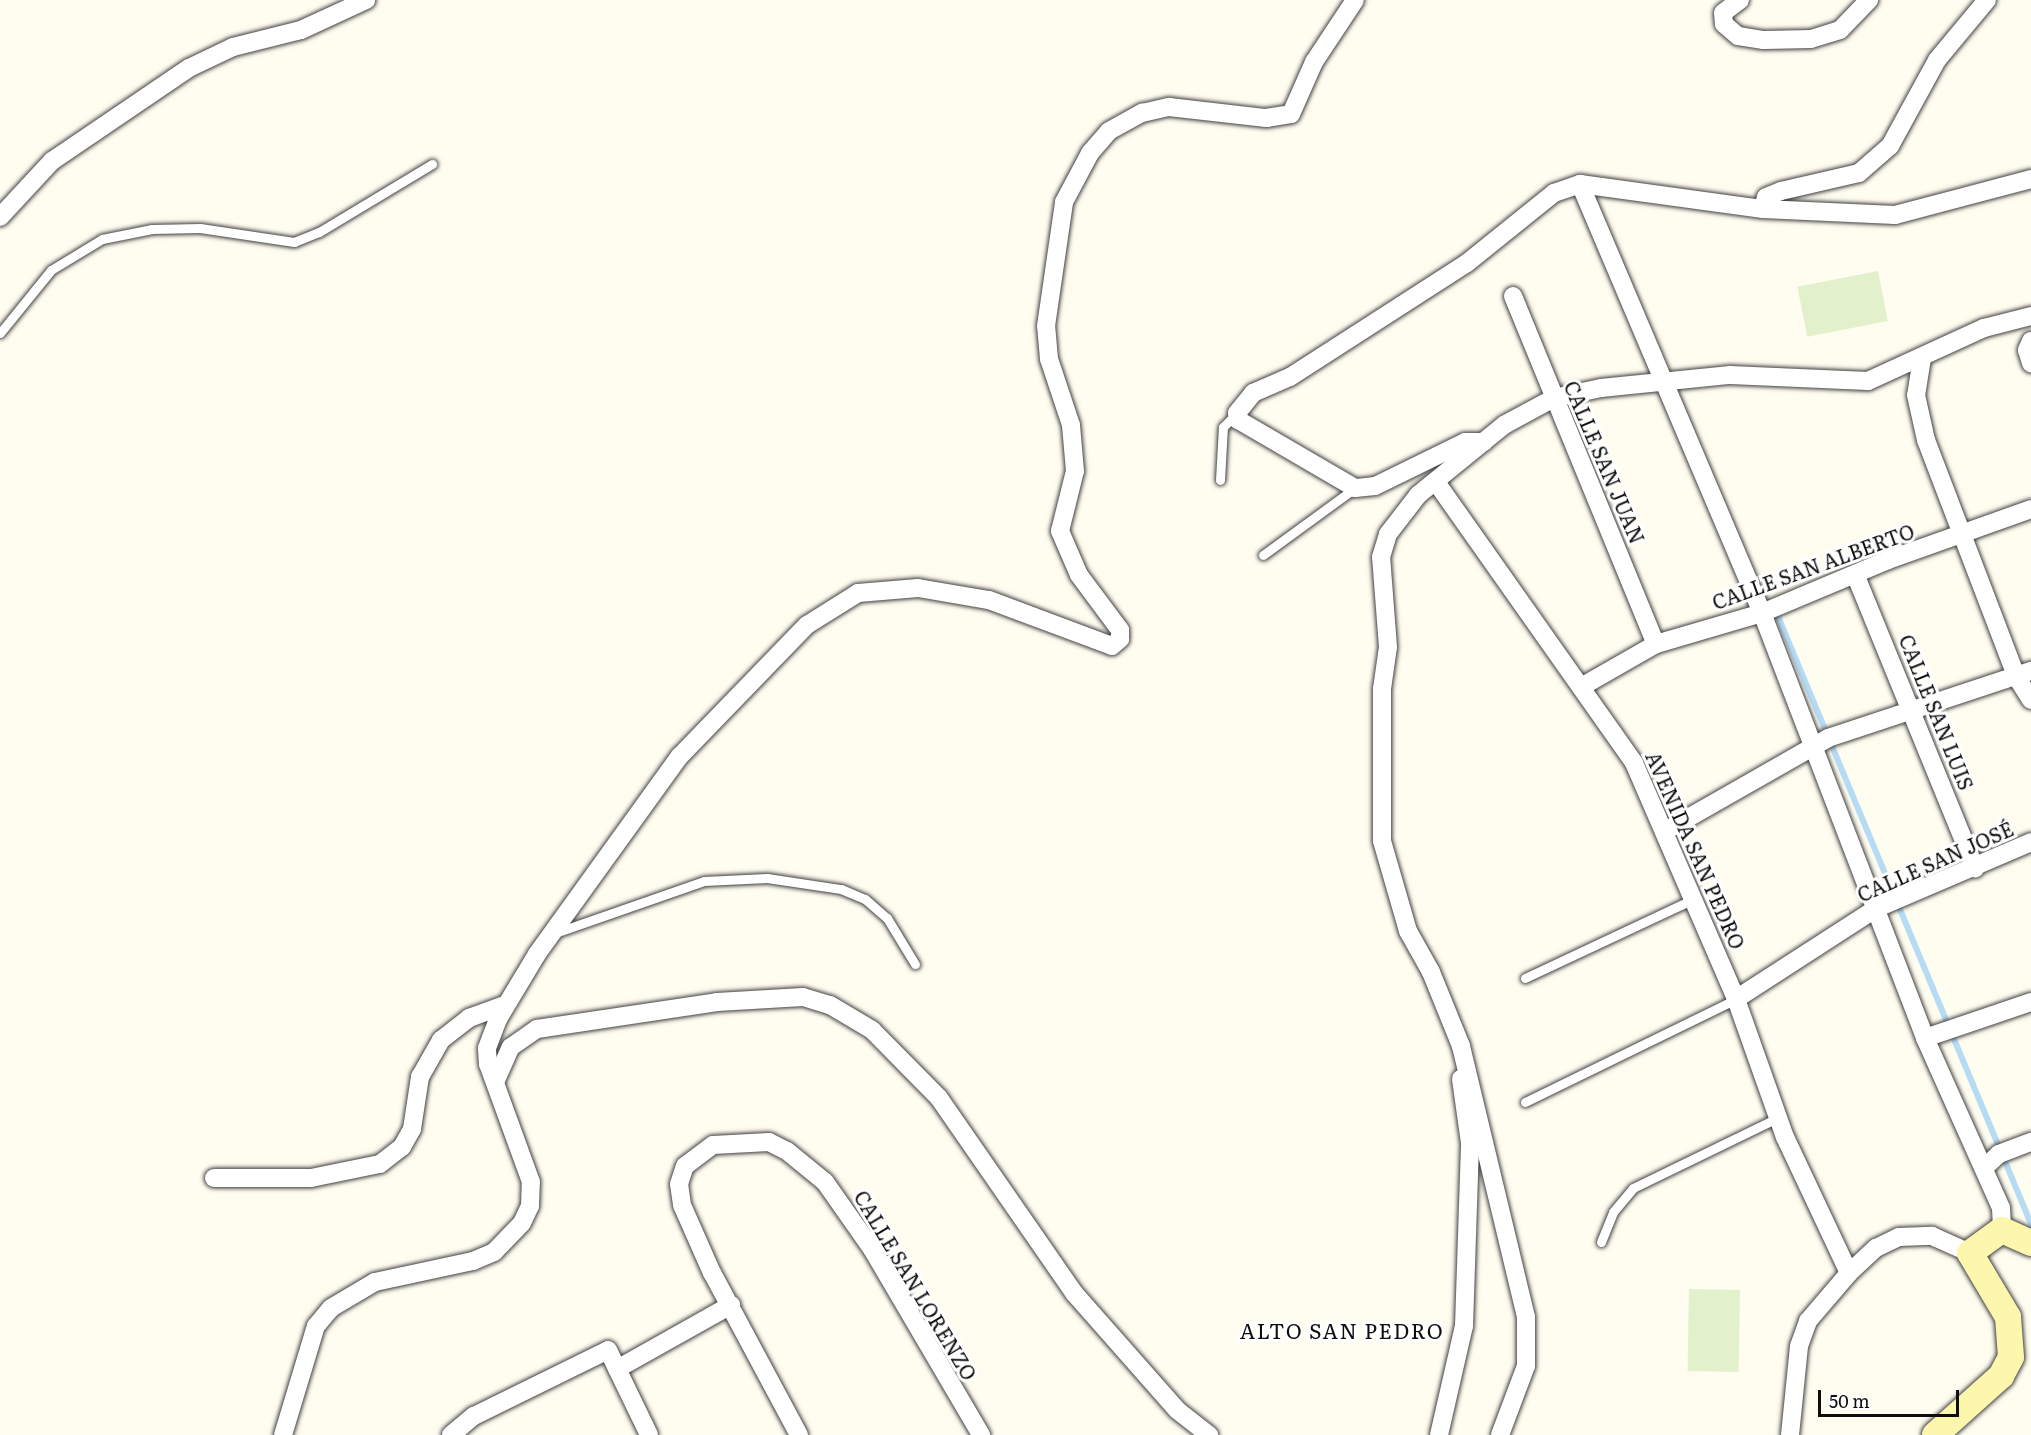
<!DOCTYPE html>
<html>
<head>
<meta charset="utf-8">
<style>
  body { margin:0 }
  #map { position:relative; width:2031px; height:1435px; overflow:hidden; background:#fffcf0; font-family:Literata,serif }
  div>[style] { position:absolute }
  .pitch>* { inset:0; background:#e2f0cc; transform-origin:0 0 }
  .stream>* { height:6px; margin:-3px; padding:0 3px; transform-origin:3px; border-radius:3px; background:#b6dbf4 }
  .roads { filter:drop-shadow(0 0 2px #414141) drop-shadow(0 0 2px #414141) }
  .service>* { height:9px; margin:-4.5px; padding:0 4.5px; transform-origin:4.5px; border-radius:4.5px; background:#fff }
  .minor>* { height:18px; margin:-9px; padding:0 9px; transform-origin:9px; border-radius:9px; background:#fff }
  .secondary>* { height:26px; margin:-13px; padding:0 13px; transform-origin:13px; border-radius:13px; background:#fdf7ad }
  span { translate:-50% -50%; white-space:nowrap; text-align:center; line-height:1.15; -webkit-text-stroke:6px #fff; paint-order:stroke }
  .street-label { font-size:20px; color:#0e0e0e }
  .neighbourhood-label { font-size:21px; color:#0e0e0e; letter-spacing:1.5px }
  .scale { position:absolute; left:1818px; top:1390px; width:141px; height:27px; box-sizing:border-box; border:3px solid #0e0e0e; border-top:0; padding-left:8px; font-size:18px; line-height:21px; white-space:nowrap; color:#0e0e0e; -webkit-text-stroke:4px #fff; paint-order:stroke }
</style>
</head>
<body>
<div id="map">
  <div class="pitch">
    <div style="left:1878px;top:271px;width:51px;height:82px;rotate:79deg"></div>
    <div style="left:1689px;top:1289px;width:51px;height:82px;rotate:1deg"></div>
  </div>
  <div class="stream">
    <div style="left:1777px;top:614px;width:661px;rotate:67.39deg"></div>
  </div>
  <div class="roads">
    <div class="service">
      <div style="left:0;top:333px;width:81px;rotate:-51deg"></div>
      <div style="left:51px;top:270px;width:60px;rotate:-31.3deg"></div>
      <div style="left:102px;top:239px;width:51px;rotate:-11.3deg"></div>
      <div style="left:152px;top:229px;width:48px;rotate:-1.2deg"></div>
      <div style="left:200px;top:228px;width:95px;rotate:8.5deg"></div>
      <div style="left:294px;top:242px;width:27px;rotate:-22deg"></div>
      <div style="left:319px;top:232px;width:132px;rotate:-31deg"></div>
      <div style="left:1220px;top:480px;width:53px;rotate:-86.8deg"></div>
      <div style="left:1223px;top:427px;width:20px;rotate:-45deg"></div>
      <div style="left:1263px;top:555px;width:114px;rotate:-36.1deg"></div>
      <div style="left:552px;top:934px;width:161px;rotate:-19.2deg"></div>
      <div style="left:704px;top:881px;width:63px;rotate:-2.7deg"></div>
      <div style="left:767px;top:878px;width:75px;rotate:8.5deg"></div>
      <div style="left:841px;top:889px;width:26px;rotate:23deg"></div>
      <div style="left:865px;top:899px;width:29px;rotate:41deg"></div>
      <div style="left:887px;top:918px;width:54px;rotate:58.7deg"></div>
      <div style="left:1525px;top:978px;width:187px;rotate:-25.1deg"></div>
      <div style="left:1525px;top:1102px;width:235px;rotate:-26deg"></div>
      <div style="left:1601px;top:1242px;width:32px;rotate:-68deg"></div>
      <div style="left:1613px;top:1212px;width:31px;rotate:-50deg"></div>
      <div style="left:1633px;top:1188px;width:162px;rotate:-25.9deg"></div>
    </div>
    <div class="minor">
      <div style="left:1740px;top:0;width:21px;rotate:143deg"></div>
      <div style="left:1723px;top:13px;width:11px;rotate:85deg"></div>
      <div style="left:1724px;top:24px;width:18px;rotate:41deg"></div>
      <div style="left:1738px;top:36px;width:26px;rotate:9deg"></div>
      <div style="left:1764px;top:40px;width:47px;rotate:-1.2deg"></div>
      <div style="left:1811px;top:39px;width:30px;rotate:-17deg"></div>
      <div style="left:1840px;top:30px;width:42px;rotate:-46deg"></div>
      <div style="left:1580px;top:184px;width:466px;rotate:67deg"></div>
      <div style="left:1762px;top:613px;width:455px;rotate:69deg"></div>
      <div style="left:1925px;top:1038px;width:186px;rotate:65.9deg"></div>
      <div style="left:2001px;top:1208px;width:22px;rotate:87deg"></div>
      <div style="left:1763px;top:209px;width:12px;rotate:-76deg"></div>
      <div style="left:1766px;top:197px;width:16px;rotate:-22deg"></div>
      <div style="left:1781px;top:191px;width:80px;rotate:-13deg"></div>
      <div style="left:1859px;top:173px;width:41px;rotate:-41.1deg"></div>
      <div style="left:1890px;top:146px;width:98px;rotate:-61.3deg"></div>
      <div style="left:1937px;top:60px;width:78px;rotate:-50.2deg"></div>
      <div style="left:0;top:217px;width:76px;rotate:-47.1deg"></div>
      <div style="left:52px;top:161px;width:166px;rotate:-34.2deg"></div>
      <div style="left:189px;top:68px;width:49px;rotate:-25.5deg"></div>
      <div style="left:233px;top:47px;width:70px;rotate:-14deg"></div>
      <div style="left:301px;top:30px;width:72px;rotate:-24.8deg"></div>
      <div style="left:1513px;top:296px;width:376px;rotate:67.7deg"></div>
      <div style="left:2031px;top:341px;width:10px;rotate:114deg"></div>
      <div style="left:2027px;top:350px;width:14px;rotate:73deg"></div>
      <div style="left:1922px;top:358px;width:37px;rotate:99deg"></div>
      <div style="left:1916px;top:395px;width:46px;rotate:77.5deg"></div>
      <div style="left:1926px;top:440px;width:253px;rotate:69.1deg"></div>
      <div style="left:2016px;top:676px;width:28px;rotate:58deg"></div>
      <div style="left:1484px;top:442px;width:19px;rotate:180deg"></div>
      <div style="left:1465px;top:442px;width:100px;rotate:153.9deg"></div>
      <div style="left:1375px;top:486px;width:20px;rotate:174deg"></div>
      <div style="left:1355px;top:488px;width:135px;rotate:-149.8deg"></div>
      <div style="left:1238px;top:420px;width:7px;rotate:-98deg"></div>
      <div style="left:1237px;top:413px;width:26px;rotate:-51deg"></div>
      <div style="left:1253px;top:393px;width:40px;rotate:-23.4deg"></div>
      <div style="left:1290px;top:377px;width:211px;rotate:-32.8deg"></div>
      <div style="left:1467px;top:263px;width:112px;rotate:-38.8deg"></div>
      <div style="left:1554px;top:193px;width:28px;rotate:-19deg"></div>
      <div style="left:1580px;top:184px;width:185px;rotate:7.8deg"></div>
      <div style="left:1763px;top:209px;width:132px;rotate:2.6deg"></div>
      <div style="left:1895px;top:215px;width:141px;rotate:-14.8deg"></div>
      <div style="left:1436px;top:482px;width:344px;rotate:54.8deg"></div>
      <div style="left:1634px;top:763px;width:257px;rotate:66.6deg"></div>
      <div style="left:1736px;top:999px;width:146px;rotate:70.5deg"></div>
      <div style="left:1785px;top:1137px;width:150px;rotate:64.8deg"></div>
      <div style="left:1855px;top:574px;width:318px;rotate:67.8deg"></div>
      <div style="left:1581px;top:687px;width:86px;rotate:-29.8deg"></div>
      <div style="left:1656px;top:644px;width:110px;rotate:-16.3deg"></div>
      <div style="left:1762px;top:613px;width:137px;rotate:-22.8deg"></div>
      <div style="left:1888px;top:560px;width:152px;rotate:-19.6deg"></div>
      <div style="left:1667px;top:830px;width:185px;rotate:-29.7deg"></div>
      <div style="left:1828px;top:738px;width:214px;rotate:-18.3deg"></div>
      <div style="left:1736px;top:999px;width:166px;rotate:-32.9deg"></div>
      <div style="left:1875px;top:909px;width:170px;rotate:-23.2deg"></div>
      <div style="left:1925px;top:1038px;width:112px;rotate:-18.8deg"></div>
      <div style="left:496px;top:1080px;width:36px;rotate:-66deg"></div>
      <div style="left:511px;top:1047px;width:32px;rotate:-35deg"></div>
      <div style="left:537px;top:1029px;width:182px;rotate:-8.5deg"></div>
      <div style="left:717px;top:1002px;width:86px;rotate:-3.3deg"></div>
      <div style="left:803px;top:997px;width:28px;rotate:17deg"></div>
      <div style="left:830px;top:1005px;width:49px;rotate:30.8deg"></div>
      <div style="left:872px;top:1030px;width:95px;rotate:45.4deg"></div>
      <div style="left:939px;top:1098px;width:237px;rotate:55.3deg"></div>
      <div style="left:1074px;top:1293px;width:156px;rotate:48.6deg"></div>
      <div style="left:1177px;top:1410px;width:41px;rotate:38deg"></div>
      <div style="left:1985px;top:1167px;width:19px;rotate:-43deg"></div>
      <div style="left:1999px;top:1154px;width:34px;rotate:-21deg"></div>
      <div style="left:214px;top:1178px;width:97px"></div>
      <div style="left:311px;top:1178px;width:70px;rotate:-11.5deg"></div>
      <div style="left:380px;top:1164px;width:28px;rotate:-38deg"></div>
      <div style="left:402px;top:1147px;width:21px;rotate:-61deg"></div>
      <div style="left:412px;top:1129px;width:53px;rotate:-81.3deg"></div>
      <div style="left:420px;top:1077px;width:43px;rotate:-60.4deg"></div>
      <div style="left:441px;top:1040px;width:36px;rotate:-38deg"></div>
      <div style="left:469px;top:1018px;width:38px;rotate:-20deg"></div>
      <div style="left:617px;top:1369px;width:131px;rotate:-29.3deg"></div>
      <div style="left:283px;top:1435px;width:114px;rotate:-73.2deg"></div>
      <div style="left:316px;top:1326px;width:23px;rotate:-50deg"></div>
      <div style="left:331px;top:1308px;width:51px;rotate:-30.6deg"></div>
      <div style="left:375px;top:1282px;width:100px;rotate:-12.1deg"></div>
      <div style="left:473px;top:1261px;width:23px;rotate:-23deg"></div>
      <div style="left:494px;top:1252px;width:40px;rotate:-46deg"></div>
      <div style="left:522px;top:1223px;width:19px;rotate:-65deg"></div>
      <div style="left:530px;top:1206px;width:24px;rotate:-88deg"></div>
      <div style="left:531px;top:1182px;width:126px;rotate:-110deg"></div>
      <div style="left:488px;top:1064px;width:16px;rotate:-94deg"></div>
      <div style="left:487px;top:1048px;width:31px;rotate:-69deg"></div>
      <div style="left:498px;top:1019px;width:76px;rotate:-59deg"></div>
      <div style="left:537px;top:954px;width:244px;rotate:-54.2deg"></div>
      <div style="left:680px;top:756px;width:182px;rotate:-45.9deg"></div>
      <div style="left:807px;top:625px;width:60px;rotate:-32.1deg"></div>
      <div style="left:858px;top:593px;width:60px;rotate:-4.8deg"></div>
      <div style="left:918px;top:588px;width:72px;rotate:9.6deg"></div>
      <div style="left:989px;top:600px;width:131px;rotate:20.5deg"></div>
      <div style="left:1112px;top:646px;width:11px;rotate:-41deg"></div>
      <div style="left:1120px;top:639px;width:9px;rotate:-90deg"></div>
      <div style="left:1120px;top:630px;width:69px;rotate:-126.7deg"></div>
      <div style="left:1079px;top:575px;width:48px;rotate:-113.4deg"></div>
      <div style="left:1060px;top:531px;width:62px;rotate:-76deg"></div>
      <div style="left:1075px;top:471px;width:46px;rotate:-95deg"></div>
      <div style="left:1071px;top:425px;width:70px;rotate:-108.4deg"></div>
      <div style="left:1049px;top:359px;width:33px;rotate:-95deg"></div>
      <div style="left:1046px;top:326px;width:125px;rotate:-81.7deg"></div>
      <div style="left:1064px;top:202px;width:55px;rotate:-62deg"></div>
      <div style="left:1090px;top:153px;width:29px;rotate:-49deg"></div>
      <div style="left:1109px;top:131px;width:38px;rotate:-29deg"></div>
      <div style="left:1142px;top:113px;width:28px;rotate:-13deg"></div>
      <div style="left:1169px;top:107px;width:98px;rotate:6.5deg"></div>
      <div style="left:1266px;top:118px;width:25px;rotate:-9deg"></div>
      <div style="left:1291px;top:114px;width:57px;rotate:-66.1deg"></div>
      <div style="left:1314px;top:62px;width:74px;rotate:-56.5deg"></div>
      <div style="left:451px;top:1435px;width:30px;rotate:-40deg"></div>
      <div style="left:474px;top:1416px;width:149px;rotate:-26.2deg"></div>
      <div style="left:608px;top:1350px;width:94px;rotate:64.2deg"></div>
      <div style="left:799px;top:1435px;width:184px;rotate:-118.2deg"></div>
      <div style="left:712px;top:1273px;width:74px;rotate:-113.8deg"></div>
      <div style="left:682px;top:1205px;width:21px;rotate:-98deg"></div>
      <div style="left:679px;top:1184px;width:19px;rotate:-72deg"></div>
      <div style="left:685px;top:1166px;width:35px;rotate:-37deg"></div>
      <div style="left:713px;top:1145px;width:56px;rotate:-3.1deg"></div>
      <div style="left:769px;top:1142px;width:20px;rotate:27deg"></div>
      <div style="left:787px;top:1151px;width:49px;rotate:39.2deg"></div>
      <div style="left:825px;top:1182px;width:82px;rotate:55deg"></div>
      <div style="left:872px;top:1249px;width:216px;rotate:59.6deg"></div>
      <div style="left:1439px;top:1435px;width:112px;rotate:-77.1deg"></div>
      <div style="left:1464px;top:1326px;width:183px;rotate:-88.1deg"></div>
      <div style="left:1470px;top:1143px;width:65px;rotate:-98deg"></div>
      <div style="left:1500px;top:1435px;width:74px;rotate:-69.4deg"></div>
      <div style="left:1526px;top:1366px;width:49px;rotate:-90deg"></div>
      <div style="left:1526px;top:1317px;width:279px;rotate:-103.5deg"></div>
      <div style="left:1461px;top:1046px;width:80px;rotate:-112.1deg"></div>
      <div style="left:1431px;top:972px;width:47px;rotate:-119.3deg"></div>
      <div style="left:1408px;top:931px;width:94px;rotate:-106.1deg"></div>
      <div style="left:1382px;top:841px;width:152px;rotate:-90deg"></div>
      <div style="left:1382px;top:689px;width:42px;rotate:-81.9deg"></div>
      <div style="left:1388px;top:647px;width:90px;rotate:-94.4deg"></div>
      <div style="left:1381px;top:557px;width:24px;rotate:-73deg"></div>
      <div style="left:1388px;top:534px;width:49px;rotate:-52.4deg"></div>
      <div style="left:1418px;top:495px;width:111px;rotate:-39.1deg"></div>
      <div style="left:1504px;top:425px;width:57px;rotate:-28.4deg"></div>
      <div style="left:1554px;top:398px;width:48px;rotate:-12deg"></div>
      <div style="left:1601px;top:388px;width:130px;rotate:-5.8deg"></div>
      <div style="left:1730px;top:375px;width:138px;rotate:2.5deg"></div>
      <div style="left:1868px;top:381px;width:128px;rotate:-24.6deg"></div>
      <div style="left:1984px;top:328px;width:49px;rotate:-14.3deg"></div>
      <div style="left:1790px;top:1435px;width:89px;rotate:-84.2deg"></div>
      <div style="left:1799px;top:1346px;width:27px;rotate:-70deg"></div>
      <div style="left:1808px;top:1321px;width:63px;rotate:-49.5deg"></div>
      <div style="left:1849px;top:1273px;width:37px;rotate:-43deg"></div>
      <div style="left:1876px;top:1248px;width:25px;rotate:-26deg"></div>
      <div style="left:1899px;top:1237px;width:33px;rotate:-2deg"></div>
      <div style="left:1932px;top:1236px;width:42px;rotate:24.1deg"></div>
    </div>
    <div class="secondary">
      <div style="left:1935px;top:1435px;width:89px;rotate:-41.8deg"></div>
      <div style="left:2001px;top:1376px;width:21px;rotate:-62deg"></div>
      <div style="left:2011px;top:1357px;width:40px;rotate:-94.3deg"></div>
      <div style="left:2008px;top:1317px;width:74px;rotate:-120.7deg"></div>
      <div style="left:1970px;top:1253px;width:39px;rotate:-36deg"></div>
      <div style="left:2002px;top:1230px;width:32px;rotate:24deg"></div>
    </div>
  </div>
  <div class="street-label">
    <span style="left:1605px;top:462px;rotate:67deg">CALLE SAN JUAN</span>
    <span style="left:1813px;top:566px;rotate:-20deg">CALLE SAN ALBERTO</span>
    <span style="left:1937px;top:712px;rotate:68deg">CALLE SAN LUIS</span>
    <span style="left:1696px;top:850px;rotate:66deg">AVENIDA SAN PEDRO</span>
    <span style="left:1935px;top:861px;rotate:-24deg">CALLE SAN JOSÉ</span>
    <span style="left:916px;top:1285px;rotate:59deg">CALLE SAN LORENZO</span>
  </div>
  <div class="neighbourhood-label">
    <span style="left:1342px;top:1330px">ALTO SAN PEDRO</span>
  </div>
  <div class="scale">50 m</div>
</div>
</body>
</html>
